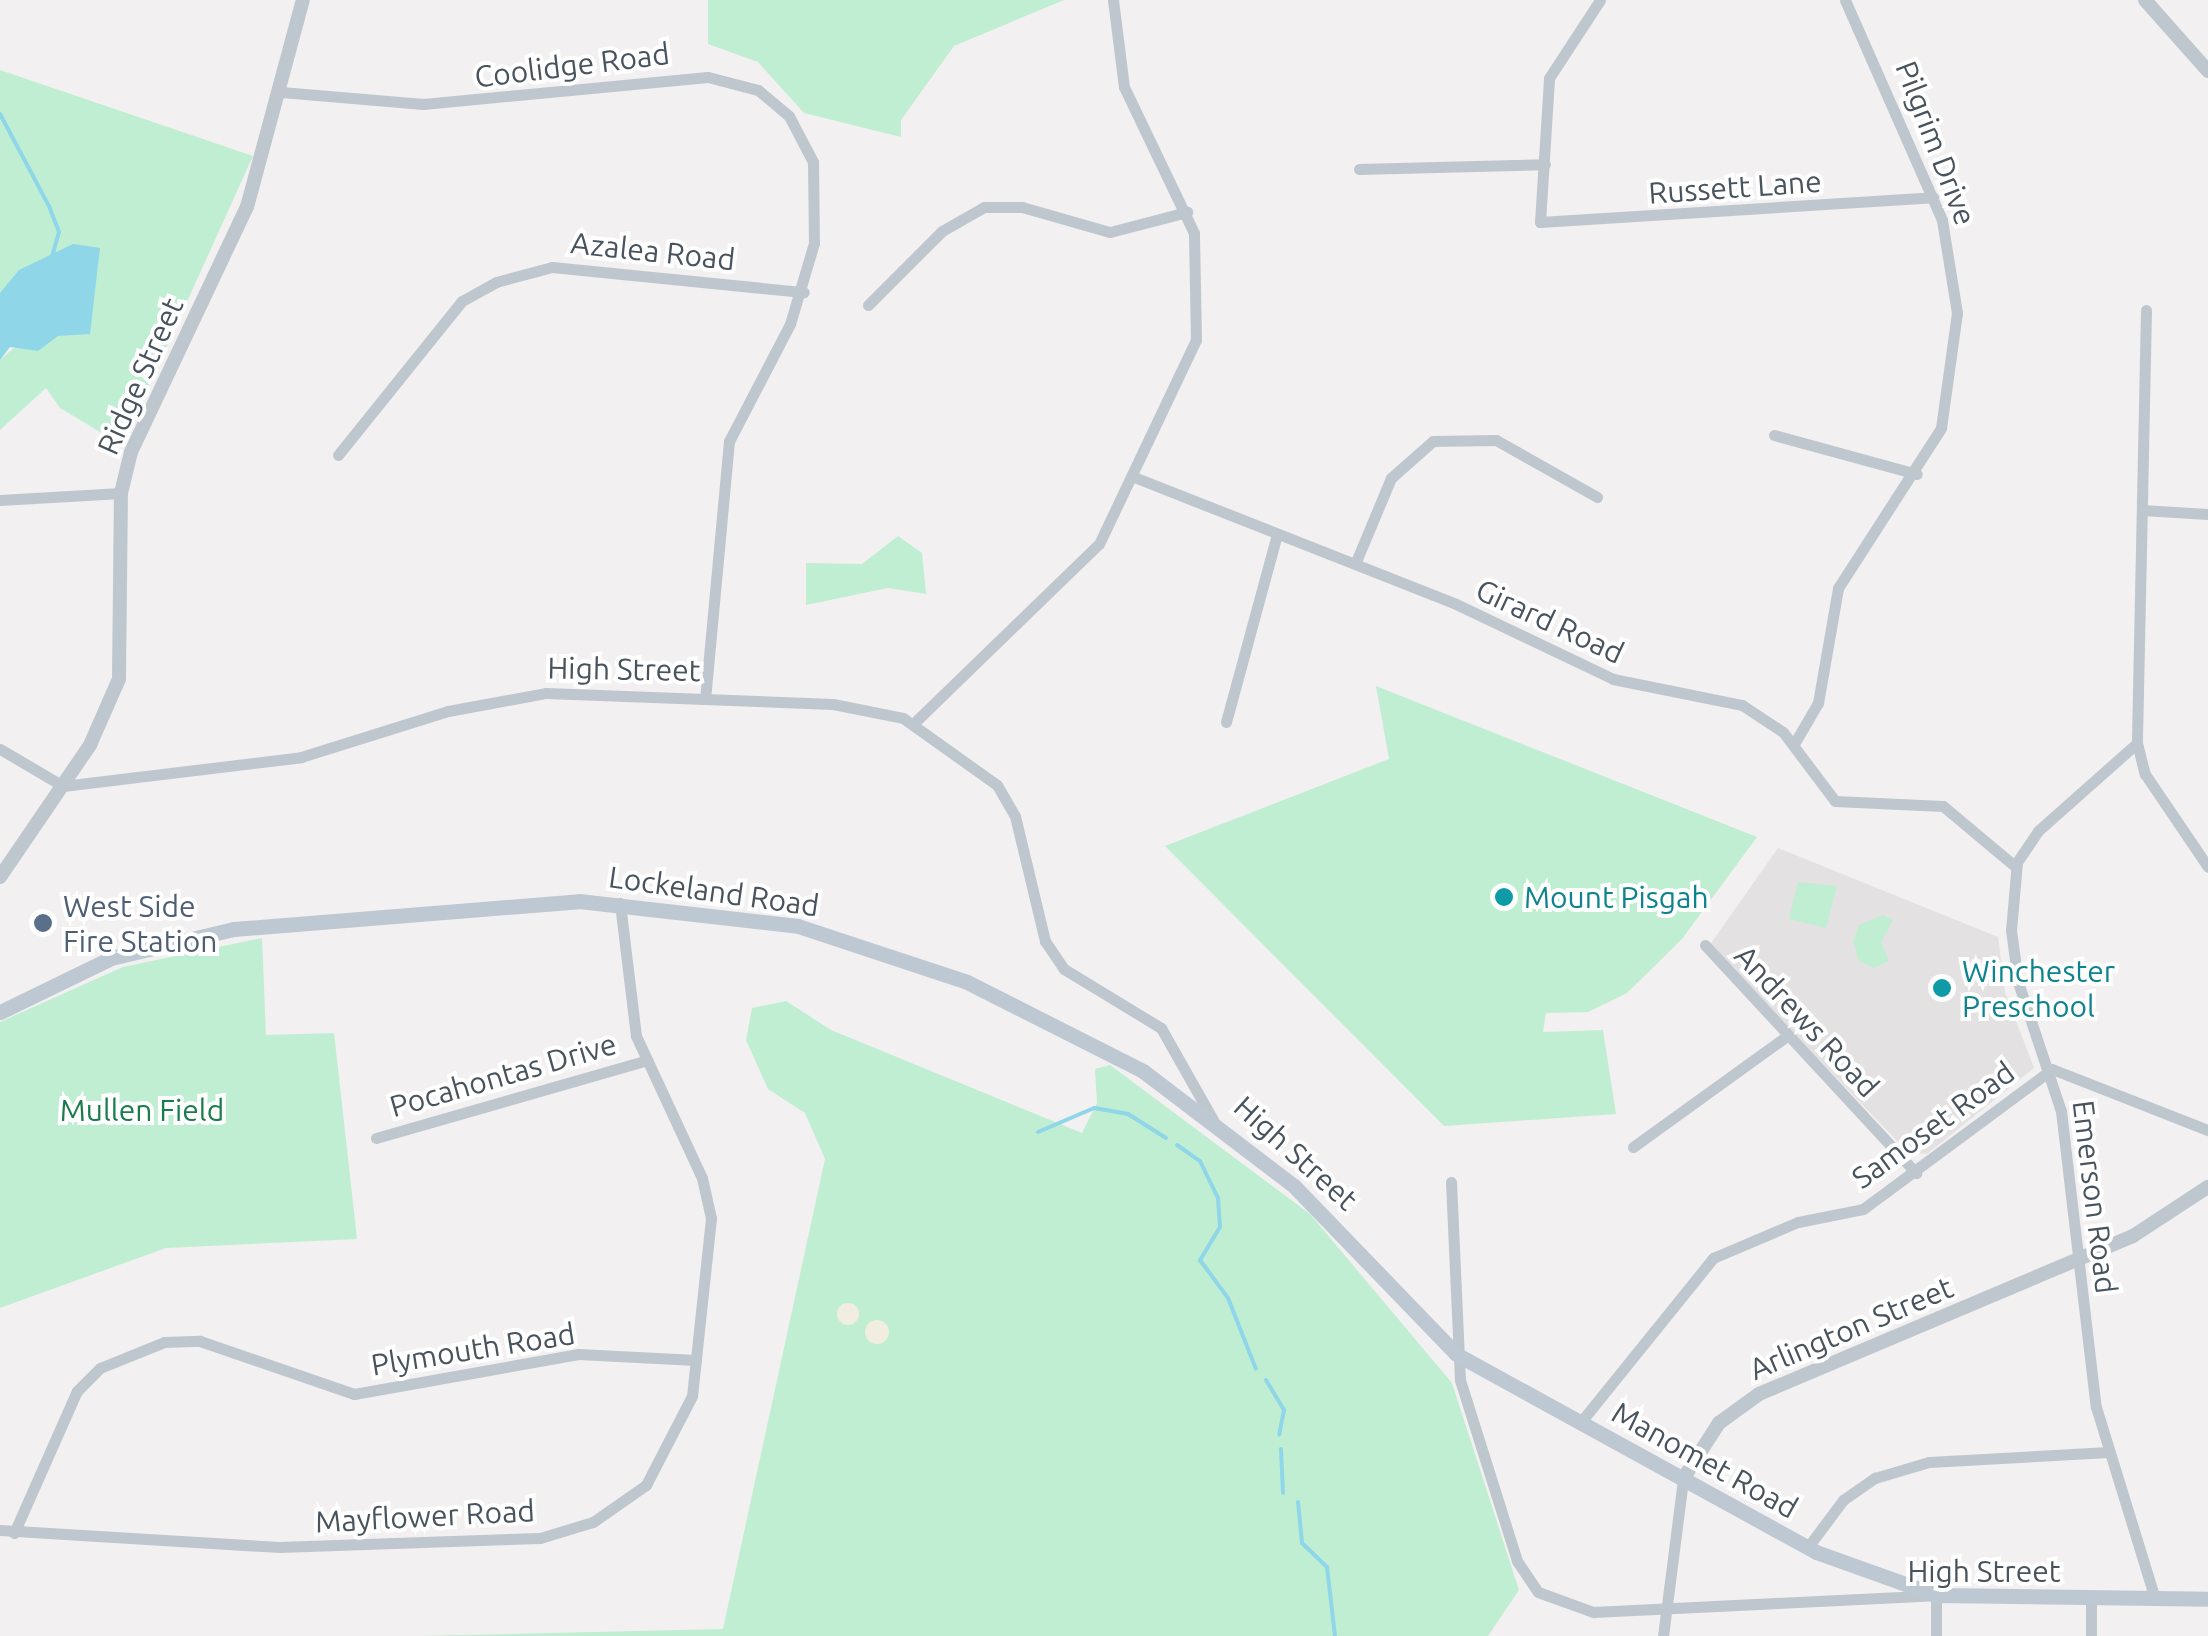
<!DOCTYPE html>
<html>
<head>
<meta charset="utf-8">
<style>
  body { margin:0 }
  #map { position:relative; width:2208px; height:1636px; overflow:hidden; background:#f2f0f0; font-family:Ubuntu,sans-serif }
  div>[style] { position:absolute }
  .education>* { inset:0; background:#e3e1e2 }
  .green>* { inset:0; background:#c0eed2 }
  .sand>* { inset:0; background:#f2ede1 }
  .round { border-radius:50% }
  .water>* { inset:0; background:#8fd6e9 }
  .stream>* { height:4px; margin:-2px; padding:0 2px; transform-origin:2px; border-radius:2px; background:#8fd6e9 }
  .minor>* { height:11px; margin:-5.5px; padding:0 5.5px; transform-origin:5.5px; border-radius:5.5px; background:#bec7ce }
  .tertiary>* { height:14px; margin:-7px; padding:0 7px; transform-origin:7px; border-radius:7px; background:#bec7ce }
  .secondary>* { height:15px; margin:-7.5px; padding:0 7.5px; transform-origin:7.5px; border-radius:7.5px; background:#bec8d3 }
  .dots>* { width:28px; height:28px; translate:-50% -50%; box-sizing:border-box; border:5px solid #fff; border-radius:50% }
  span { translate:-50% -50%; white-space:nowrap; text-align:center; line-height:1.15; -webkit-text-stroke:8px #fff; paint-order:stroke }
  .street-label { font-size:30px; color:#48535d }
  .culture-label { font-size:30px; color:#0d838f }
  .left { translate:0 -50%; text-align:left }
  .service-label { font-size:30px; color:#4e5e75 }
  .park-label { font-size:30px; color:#1a7c4c }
</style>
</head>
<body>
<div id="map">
  <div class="education">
    <div style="clip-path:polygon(1778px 848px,1998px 937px,2005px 992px,2034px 1068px,1927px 1154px,1908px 1152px,1709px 946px)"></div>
  </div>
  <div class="green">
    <div style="clip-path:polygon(685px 0,1064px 0,954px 46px,901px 120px,901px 137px,804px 113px,758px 62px,708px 44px,708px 0)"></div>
    <div style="clip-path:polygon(0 70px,253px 156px,122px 445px,60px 408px,46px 388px,0 430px,0 360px,16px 346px,0 320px)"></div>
    <div style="clip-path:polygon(898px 536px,922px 553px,926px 594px,888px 588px,806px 605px,806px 563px,862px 564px)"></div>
    <div style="clip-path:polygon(1376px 686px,1757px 837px,1682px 939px,1627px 993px,1588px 1012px,1546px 1013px,1543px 1032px,1603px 1030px,1616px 1114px,1444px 1126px,1165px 846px,1389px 759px)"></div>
    <div style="clip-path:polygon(1798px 882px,1837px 886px,1826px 928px,1789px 919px)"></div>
    <div style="clip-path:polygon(1883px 915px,1893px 920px,1881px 942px,1889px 961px,1874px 968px,1859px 961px,1853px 942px,1859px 925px)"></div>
    <div style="clip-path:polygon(262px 938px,266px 1035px,334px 1033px,357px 1239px,166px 1248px,0 1308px,0 1022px,123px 967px)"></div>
    <div style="clip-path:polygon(786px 1001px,831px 1030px,1082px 1133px,1097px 1103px,1095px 1069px,1110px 1065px,1310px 1214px,1452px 1383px,1519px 1590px,1488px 1636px,420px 1636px,723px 1629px,825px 1159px,805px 1113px,768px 1089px,746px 1040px,752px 1008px)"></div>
  </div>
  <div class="sand">
    <div class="round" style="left:837px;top:1303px;width:22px;height:22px"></div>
    <div class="round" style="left:865px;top:1320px;width:24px;height:24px"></div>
  </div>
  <div class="water">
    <div style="clip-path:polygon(73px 244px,100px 248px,90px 334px,58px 336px,38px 351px,10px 347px,0 360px,0 293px,19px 270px)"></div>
  </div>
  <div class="stream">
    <div style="left:0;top:114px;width:104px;rotate:62deg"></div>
    <div style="left:49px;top:206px;width:28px;rotate:69deg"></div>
    <div style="left:59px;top:232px;width:26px;rotate:106deg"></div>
    <div style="left:1038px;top:1132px;width:61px;rotate:-23.2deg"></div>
    <div style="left:1094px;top:1108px;width:35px;rotate:10deg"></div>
    <div style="left:1128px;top:1114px;width:45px;rotate:32.3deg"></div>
    <div style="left:1177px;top:1145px;width:28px;rotate:35deg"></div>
    <div style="left:1200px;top:1161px;width:41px;rotate:64.1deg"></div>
    <div style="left:1218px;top:1198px;width:29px;rotate:86deg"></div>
    <div style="left:1220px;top:1227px;width:39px;rotate:121deg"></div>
    <div style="left:1200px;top:1260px;width:47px;rotate:53.6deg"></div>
    <div style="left:1228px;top:1298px;width:76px;rotate:68.5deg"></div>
    <div style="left:1266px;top:1380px;width:35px;rotate:59deg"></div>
    <div style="left:1284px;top:1410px;width:25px;rotate:101deg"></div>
    <div style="left:1281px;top:1449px;width:44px;rotate:87.4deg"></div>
    <div style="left:1298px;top:1502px;width:41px;rotate:84.4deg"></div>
    <div style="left:1302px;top:1543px;width:35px;rotate:44deg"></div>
    <div style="left:1327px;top:1567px;width:69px;rotate:83.4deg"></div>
  </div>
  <div class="minor">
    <div style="left:281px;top:92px;width:143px;rotate:4.8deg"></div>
    <div style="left:423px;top:104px;width:286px;rotate:-5.4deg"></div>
    <div style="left:708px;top:77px;width:52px;rotate:14.6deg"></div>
    <div style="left:758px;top:90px;width:40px;rotate:40deg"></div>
    <div style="left:789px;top:116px;width:52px;rotate:62.4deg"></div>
    <div style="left:813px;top:162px;width:81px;rotate:89.3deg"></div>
    <div style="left:814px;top:243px;width:84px;rotate:106.5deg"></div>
    <div style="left:790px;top:324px;width:132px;rotate:117.5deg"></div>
    <div style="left:729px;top:441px;width:259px;rotate:95.3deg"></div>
    <div style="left:1359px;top:169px;width:186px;rotate:-1.5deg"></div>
    <div style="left:1540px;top:222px;width:394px;rotate:-3.6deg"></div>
    <div style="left:1540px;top:222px;width:144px;rotate:-86.4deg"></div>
    <div style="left:1549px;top:78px;width:93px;rotate:-56.8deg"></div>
    <div style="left:868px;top:305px;width:105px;rotate:-45deg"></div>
    <div style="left:942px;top:231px;width:48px;rotate:-29.7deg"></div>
    <div style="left:984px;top:207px;width:38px"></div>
    <div style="left:1022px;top:207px;width:91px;rotate:15.9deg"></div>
    <div style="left:1110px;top:232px;width:80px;rotate:-14.6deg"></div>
    <div style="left:2146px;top:310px;width:433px;rotate:91.2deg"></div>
    <div style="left:2137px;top:743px;width:132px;rotate:138.4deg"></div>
    <div style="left:2038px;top:831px;width:37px;rotate:124deg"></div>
    <div style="left:2017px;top:862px;width:68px;rotate:95deg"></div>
    <div style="left:2011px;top:930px;width:52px;rotate:82.3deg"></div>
    <div style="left:2018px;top:982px;width:136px;rotate:71.6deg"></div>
    <div style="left:2061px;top:1111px;width:298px;rotate:83.3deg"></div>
    <div style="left:2096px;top:1407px;width:201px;rotate:72.9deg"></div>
    <div style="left:1774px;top:435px;width:148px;rotate:15.3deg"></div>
    <div style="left:338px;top:455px;width:198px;rotate:-51.2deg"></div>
    <div style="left:462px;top:301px;width:39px;rotate:-29deg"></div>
    <div style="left:496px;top:282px;width:58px;rotate:-15deg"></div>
    <div style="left:552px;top:267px;width:253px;rotate:5.7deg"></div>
    <div style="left:1134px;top:477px;width:346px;rotate:21.5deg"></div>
    <div style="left:1456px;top:604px;width:174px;rotate:25.5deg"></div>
    <div style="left:1613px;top:679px;width:132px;rotate:11.4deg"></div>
    <div style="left:1742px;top:705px;width:49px;rotate:33.4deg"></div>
    <div style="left:1783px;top:732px;width:86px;rotate:53deg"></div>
    <div style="left:1835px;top:801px;width:108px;rotate:2.7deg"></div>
    <div style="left:1943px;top:806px;width:95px;rotate:39.9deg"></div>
    <div style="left:0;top:500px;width:121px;rotate:-3.3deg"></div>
    <div style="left:2142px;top:510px;width:66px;rotate:3.5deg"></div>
    <div style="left:1355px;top:564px;width:93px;rotate:-67.3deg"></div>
    <div style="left:1391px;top:478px;width:56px;rotate:-41.4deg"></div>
    <div style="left:1433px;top:441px;width:63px;rotate:-0.9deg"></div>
    <div style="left:1496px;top:440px;width:116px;rotate:29.4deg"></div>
    <div style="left:1226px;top:722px;width:195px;rotate:-74.8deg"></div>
    <div style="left:914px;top:723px;width:257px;rotate:-44.1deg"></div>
    <div style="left:1099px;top:544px;width:226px;rotate:-64.6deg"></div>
    <div style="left:1196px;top:340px;width:107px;rotate:-91.1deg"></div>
    <div style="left:1194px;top:233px;width:162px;rotate:-115.6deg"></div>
    <div style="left:1124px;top:87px;width:88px;rotate:-97.2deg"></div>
    <div style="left:2137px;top:743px;width:32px;rotate:76deg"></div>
    <div style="left:2145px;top:774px;width:112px;rotate:55.9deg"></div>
    <div style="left:1794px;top:744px;width:48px;rotate:-59.7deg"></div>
    <div style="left:1818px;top:703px;width:117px;rotate:-80.1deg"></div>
    <div style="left:1838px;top:588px;width:190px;rotate:-57.2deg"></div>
    <div style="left:1941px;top:428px;width:116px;rotate:-82.1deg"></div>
    <div style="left:1957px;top:313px;width:94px;rotate:-99.2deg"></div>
    <div style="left:1942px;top:220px;width:240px;rotate:-113.8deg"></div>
    <div style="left:0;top:749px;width:73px;rotate:30.4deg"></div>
    <div style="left:63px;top:786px;width:240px;rotate:-6.9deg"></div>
    <div style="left:301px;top:757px;width:154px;rotate:-17.4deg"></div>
    <div style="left:448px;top:711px;width:100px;rotate:-10.4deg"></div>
    <div style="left:546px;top:693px;width:287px;rotate:2.2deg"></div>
    <div style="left:833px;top:704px;width:71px;rotate:11.3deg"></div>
    <div style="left:903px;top:718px;width:115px;rotate:35.5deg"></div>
    <div style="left:997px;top:785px;width:36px;rotate:60deg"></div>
    <div style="left:1015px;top:816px;width:129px;rotate:76.5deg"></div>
    <div style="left:1045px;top:941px;width:34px;rotate:56deg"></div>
    <div style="left:1064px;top:969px;width:114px;rotate:31.3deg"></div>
    <div style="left:1161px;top:1028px;width:106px;rotate:60.5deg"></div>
    <div style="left:1705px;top:945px;width:311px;rotate:47.2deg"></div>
    <div style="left:376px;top:1138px;width:280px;rotate:-16deg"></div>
    <div style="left:1633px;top:1147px;width:186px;rotate:-35.8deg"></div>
    <div style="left:1451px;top:1182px;width:198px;rotate:87.4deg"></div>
    <div style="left:1460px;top:1380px;width:190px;rotate:72.5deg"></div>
    <div style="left:1517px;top:1561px;width:37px;rotate:56deg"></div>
    <div style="left:1538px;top:1592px;width:59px;rotate:20deg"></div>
    <div style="left:1593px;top:1612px;width:343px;rotate:-2.8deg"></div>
    <div style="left:1936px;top:1595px;width:41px;rotate:90deg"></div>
    <div style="left:1580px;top:1423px;width:212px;rotate:-51.1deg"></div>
    <div style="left:1713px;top:1258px;width:92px;rotate:-23deg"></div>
    <div style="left:1798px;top:1222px;width:66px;rotate:-11.3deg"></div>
    <div style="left:1863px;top:1209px;width:235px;rotate:-36.5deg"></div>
    <div style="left:2052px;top:1069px;width:168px;rotate:21.4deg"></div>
    <div style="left:0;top:1530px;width:280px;rotate:3.5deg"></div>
    <div style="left:279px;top:1547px;width:261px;rotate:-2deg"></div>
    <div style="left:540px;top:1538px;width:55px;rotate:-16.8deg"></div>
    <div style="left:593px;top:1522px;width:65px;rotate:-34.9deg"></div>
    <div style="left:646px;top:1485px;width:100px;rotate:-62.7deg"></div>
    <div style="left:692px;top:1396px;width:179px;rotate:-83.9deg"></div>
    <div style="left:711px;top:1218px;width:41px;rotate:-102.7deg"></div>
    <div style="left:702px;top:1178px;width:157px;rotate:-114.9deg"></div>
    <div style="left:636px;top:1036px;width:134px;rotate:-96.9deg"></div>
    <div style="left:14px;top:1533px;width:155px;rotate:-66.1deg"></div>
    <div style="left:77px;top:1391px;width:33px;rotate:-45deg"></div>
    <div style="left:100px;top:1368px;width:69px;rotate:-22.1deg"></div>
    <div style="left:164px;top:1342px;width:36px;rotate:-2deg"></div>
    <div style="left:200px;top:1341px;width:163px;rotate:19deg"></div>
    <div style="left:354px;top:1394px;width:228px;rotate:-10.1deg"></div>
    <div style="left:578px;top:1354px;width:118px;rotate:2.9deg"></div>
    <div style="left:1808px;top:1547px;width:59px;rotate:-53.3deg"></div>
    <div style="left:1843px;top:1500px;width:39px;rotate:-35deg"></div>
    <div style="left:1875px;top:1478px;width:56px;rotate:-16.5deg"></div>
    <div style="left:1929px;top:1462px;width:180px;rotate:-3.2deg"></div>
    <div style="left:1663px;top:1636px;width:158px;rotate:-82.7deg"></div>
    <div style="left:2091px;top:1636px;width:37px;rotate:-90deg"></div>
  </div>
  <div class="tertiary">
    <div style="left:2145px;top:0;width:95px;rotate:48.4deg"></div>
    <div style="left:0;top:877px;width:160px;rotate:-55.7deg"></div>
    <div style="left:90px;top:745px;width:72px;rotate:-66.3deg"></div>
    <div style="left:119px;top:679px;width:186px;rotate:-89.4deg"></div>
    <div style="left:121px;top:493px;width:42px;rotate:-76.3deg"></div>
    <div style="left:131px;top:452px;width:271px;rotate:-64.7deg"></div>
    <div style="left:247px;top:207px;width:214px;rotate:-74.9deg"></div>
    <div style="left:1683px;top:1479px;width:67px;rotate:-57.3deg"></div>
    <div style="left:1719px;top:1423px;width:49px;rotate:-35.9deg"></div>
    <div style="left:1759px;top:1394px;width:406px;rotate:-22.9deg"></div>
    <div style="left:2133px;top:1236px;width:90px;rotate:-33.2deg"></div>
  </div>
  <div class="secondary">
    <div style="left:0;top:1012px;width:123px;rotate:-25.9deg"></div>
    <div style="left:111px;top:958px;width:126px;rotate:-13.3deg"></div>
    <div style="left:234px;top:929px;width:346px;rotate:-4.6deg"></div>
    <div style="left:579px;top:901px;width:220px;rotate:6.5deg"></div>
    <div style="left:798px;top:926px;width:178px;rotate:18.3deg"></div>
    <div style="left:967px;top:982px;width:197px;rotate:26.8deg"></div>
    <div style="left:1143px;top:1071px;width:190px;rotate:37.3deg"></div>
    <div style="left:1294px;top:1186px;width:233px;rotate:46deg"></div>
    <div style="left:1456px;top:1354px;width:411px;rotate:28.8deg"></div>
    <div style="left:1816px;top:1552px;width:127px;rotate:19.7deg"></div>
    <div style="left:1936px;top:1595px;width:272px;rotate:0.8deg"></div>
  </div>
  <div class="dots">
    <div style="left:1504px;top:897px;background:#0f9aa8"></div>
    <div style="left:43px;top:923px;background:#5c6f8a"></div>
    <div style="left:1942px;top:988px;background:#0f9aa8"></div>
  </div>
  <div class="street-label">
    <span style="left:572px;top:65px;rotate:-7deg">Coolidge Road</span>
    <span style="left:1936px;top:143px;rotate:69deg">Pilgrim Drive</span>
    <span style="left:1735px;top:187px;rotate:-4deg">Russett Lane</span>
    <span style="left:653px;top:251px;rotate:6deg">Azalea Road</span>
    <span style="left:140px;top:376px;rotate:-66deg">Ridge Street</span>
    <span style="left:1550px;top:621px;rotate:25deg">Girard Road</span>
    <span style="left:624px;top:669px;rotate:1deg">High Street</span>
    <span style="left:714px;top:891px;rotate:8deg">Lockeland Road</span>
    <span style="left:1807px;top:1021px;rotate:47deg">Andrews Road</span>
    <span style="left:503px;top:1075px;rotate:-16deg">Pocahontas Drive</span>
    <span style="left:1933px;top:1125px;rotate:-36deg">Samoset Road</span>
    <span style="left:1296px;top:1153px;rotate:42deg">High Street</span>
    <span style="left:2095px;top:1197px;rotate:83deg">Emerson Road</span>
    <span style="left:1851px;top:1328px;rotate:-23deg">Arlington Street</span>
    <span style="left:473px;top:1349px;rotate:-9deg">Plymouth Road</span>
    <span style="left:1705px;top:1460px;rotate:29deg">Manomet Road</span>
    <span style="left:425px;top:1516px;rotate:-3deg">Mayflower Road</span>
    <span style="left:1984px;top:1571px">High Street</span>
  </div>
  <div class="culture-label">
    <span class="left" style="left:1524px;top:897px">Mount Pisgah</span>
    <span class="left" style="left:1962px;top:988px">Winchester<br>Preschool</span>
  </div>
  <div class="service-label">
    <span class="left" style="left:63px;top:923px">West Side<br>Fire Station</span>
  </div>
  <div class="park-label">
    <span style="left:142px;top:1110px">Mullen Field</span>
  </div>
</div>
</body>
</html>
